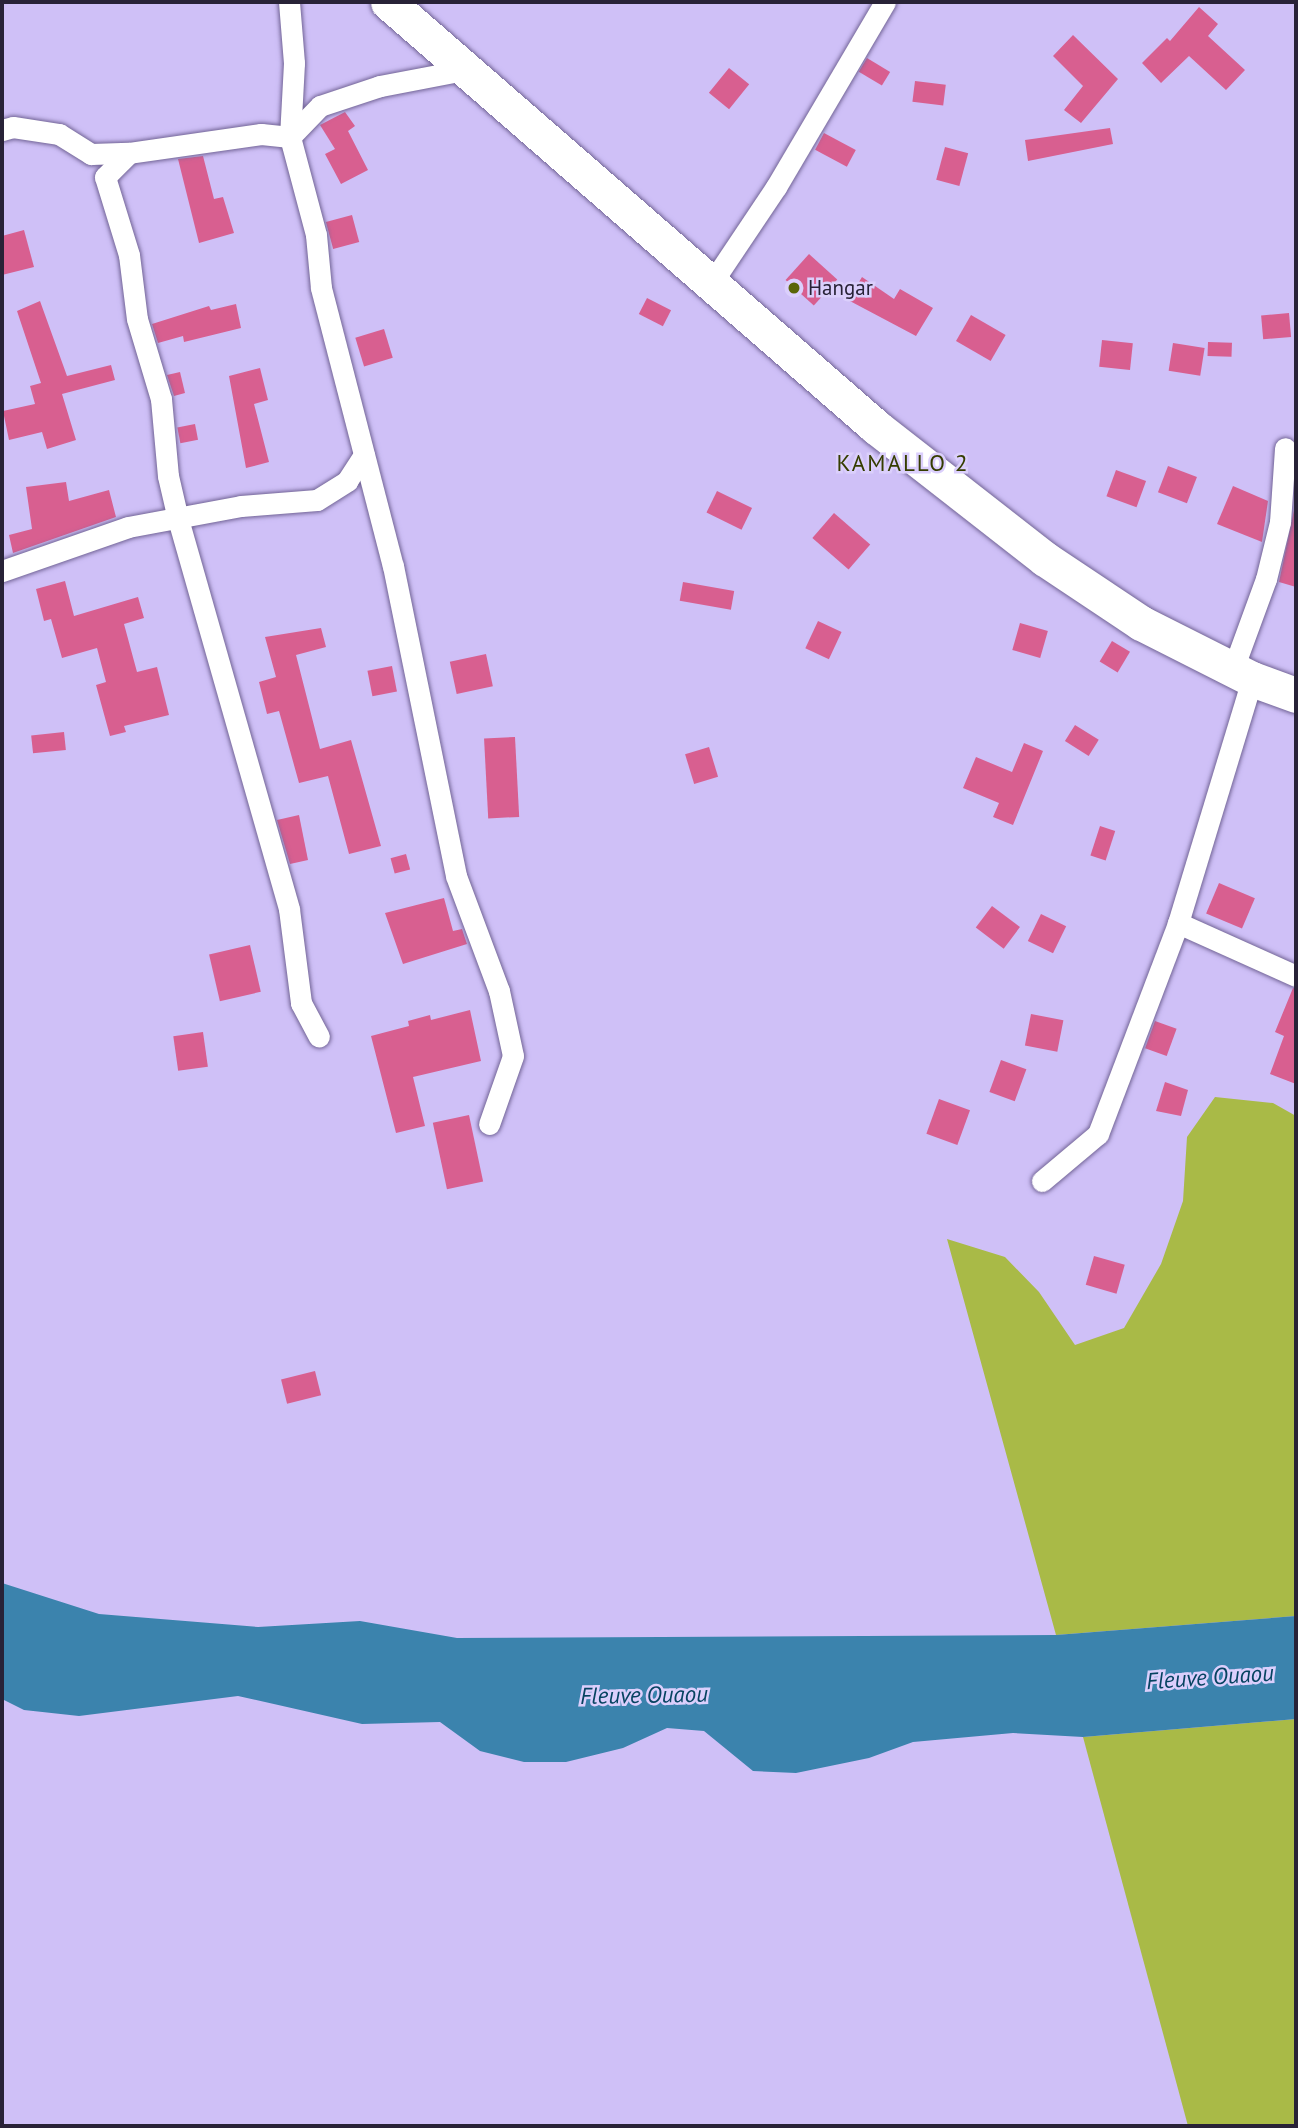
<!DOCTYPE html>
<html>
<head>
<meta charset="utf-8">
<style>
  body { margin:0 }
  #map { position:relative; width:1298px; height:2128px; overflow:hidden; background:#cfc0f7; font-family:"PT Sans",sans-serif }
  div>[style] { position:absolute }
  .green>* { inset:0; background:#a9ba47 }
  .water>* { inset:0; background:#3b83ad }
  .building>* { inset:0; background:#d85f90; transform-origin:0 0 }
  .roads { filter:drop-shadow(0 0 2px #726496) drop-shadow(0 0 2px #726496) }
  .minor>* { height:21px; margin:-10.5px; padding:0 10.5px; transform-origin:10.5px; border-radius:10.5px; background:#fff }
  .trunk>* { height:35px; margin:-17.5px; padding:0 17.5px; transform-origin:17.5px; border-radius:17.5px; background:#fff }
  .dots>* { width:19px; height:19px; translate:-50% -50%; box-sizing:border-box; border:4px solid #dbcffc; border-radius:50% }
  span { translate:-50% -50%; white-space:nowrap; text-align:center; line-height:1.15; -webkit-text-stroke:5px #dbcffc; paint-order:stroke }
  .poi-label { font-size:21px; color:#282237 }
  .left { translate:0 -50%; text-align:left }
  .neighbourhood-label { font-size:23px; color:#353d00; letter-spacing:2px }
  .water-label { font-size:23px; color:#064361; font-style:italic }
  .frame { position:absolute; inset:0; border:4px solid #282237; pointer-events:none }
</style>
</head>
<body>
<div id="map">
  <div class="green">
    <div style="clip-path:polygon(1215px 1097px,1273px 1103px,1296px 1116px,1296px 1616px,1056px 1635px,947px 1239px,1005px 1257px,1039px 1292px,1075px 1345px,1124px 1328px,1161px 1264px,1183px 1201px,1187px 1137px)"></div>
    <div style="clip-path:polygon(1296px 1719px,1296px 2126px,1188px 2126px,1083px 1737px)"></div>
  </div>
  <div class="water">
    <div style="clip-path:polygon(2px 1583px,99px 1614px,258px 1627px,360px 1621px,457px 1638px,1056px 1635px,1296px 1616px,1296px 1719px,1083px 1737px,1013px 1733px,913px 1742px,869px 1758px,796px 1773px,753px 1771px,704px 1731px,667px 1728px,623px 1748px,566px 1762px,524px 1762px,480px 1751px,440px 1722px,362px 1724px,238px 1696px,79px 1716px,24px 1710px,2px 1699px)"></div>
  </div>
  <div class="building">
    <div style="clip-path:polygon(1199px 7px,1218px 24px,1208px 36px,1245px 70px,1226px 90px,1189px 56px,1161px 83px,1142px 63px,1167px 38px,1170px 41px)"></div>
    <div style="clip-path:polygon(1073px 35px,1118px 79px,1081px 123px,1064px 110px,1083px 86px,1053px 56px)"></div>
    <div style="left:867px;top:58px;width:27px;height:16px;rotate:31deg"></div>
    <div style="left:729px;top:68px;width:26px;height:32px;rotate:39deg"></div>
    <div style="left:915px;top:81px;width:31px;height:21px;rotate:7deg"></div>
    <div style="clip-path:polygon(345px 112px,355px 126px,348px 131px,368px 170px,341px 184px,325px 154px,335px 149px,320px 125px)"></div>
    <div style="clip-path:polygon(1110px 128px,1113px 144px,1028px 161px,1025px 140px)"></div>
    <div style="left:824px;top:133px;width:36px;height:19px;rotate:28deg"></div>
    <div style="left:945px;top:147px;width:24px;height:34px;rotate:15deg"></div>
    <div style="clip-path:polygon(203px 156px,214px 199px,223px 197px,234px 233px,199px 243px,178px 159px)"></div>
    <div style="left:352px;top:215px;width:28px;height:27px;rotate:75deg"></div>
    <div style="clip-path:polygon(24px 230px,34px 267px,2px 275px,2px 236px)"></div>
    <div style="left:809px;top:254px;width:38px;height:35px;rotate:42deg"></div>
    <div style="clip-path:polygon(862px 277px,894px 299px,900px 289px,933px 308px,916px 336px,848px 300px)"></div>
    <div style="left:647px;top:298px;width:27px;height:18px;rotate:27deg"></div>
    <div style="clip-path:polygon(40px 301px,67px 376px,111px 365px,115px 380px,62px 394px,76px 440px,47px 449px,42px 432px,9px 440px,3px 411px,35px 404px,30px 386px,41px 383px,17px 311px)"></div>
    <div style="clip-path:polygon(236px 304px,241px 328px,184px 342px,183px 336px,158px 343px,152px 324px,209px 306px,211px 310px)"></div>
    <div style="left:1289px;top:313px;width:24px;height:28px;rotate:85deg"></div>
    <div style="left:971px;top:315px;width:40px;height:30px;rotate:30deg"></div>
    <div style="left:384px;top:329px;width:30px;height:30px;rotate:73deg"></div>
    <div style="left:1102px;top:340px;width:31px;height:27px;rotate:6deg"></div>
    <div style="left:1208px;top:342px;width:24px;height:14px;rotate:2deg"></div>
    <div style="left:1173px;top:343px;width:32px;height:28px;rotate:9deg"></div>
    <div style="clip-path:polygon(260px 368px,268px 400px,254px 404px,269px 462px,246px 468px,229px 376px)"></div>
    <div style="clip-path:polygon(180px 372px,185px 393px,174px 396px,167px 375px)"></div>
    <div style="left:195px;top:424px;width:16px;height:18px;rotate:79deg"></div>
    <div style="left:1168px;top:466px;width:31px;height:28px;rotate:21deg"></div>
    <div style="left:1116px;top:470px;width:32px;height:28px;rotate:20deg"></div>
    <div style="clip-path:polygon(66px 482px,69px 501px,109px 490px,116px 517px,13px 553px,9px 535px,32px 529px,26px 487px)"></div>
    <div style="clip-path:polygon(1233px 486px,1268px 501px,1262px 542px,1217px 524px)"></div>
    <div style="left:717px;top:491px;width:39px;height:24px;rotate:26deg"></div>
    <div style="clip-path:polygon(1294px 510px,1296px 511px,1296px 587px,1279px 582px)"></div>
    <div style="left:834px;top:513px;width:48px;height:33px;rotate:41deg"></div>
    <div style="clip-path:polygon(65px 581px,74px 616px,138px 597px,144px 618px,124px 624px,137px 672px,157px 667px,169px 715px,124px 726px,126px 732px,110px 736px,96px 685px,106px 682px,97px 648px,62px 658px,51px 619px,44px 621px,36px 589px)"></div>
    <div style="left:683px;top:582px;width:52px;height:19px;rotate:10deg"></div>
    <div style="left:818px;top:621px;width:26px;height:30px;rotate:25deg"></div>
    <div style="left:1020px;top:623px;width:29px;height:28px;rotate:16deg"></div>
    <div style="clip-path:polygon(321px 628px,326px 647px,296px 655px,320px 749px,351px 740px,381px 846px,349px 854px,328px 776px,299px 783px,279px 711px,267px 714px,259px 682px,276px 677px,265px 637px)"></div>
    <div style="left:1112px;top:641px;width:21px;height:24px;rotate:31deg"></div>
    <div style="left:486px;top:654px;width:33px;height:37px;rotate:78deg"></div>
    <div style="left:392px;top:666px;width:26px;height:25px;rotate:79deg"></div>
    <div style="left:1075px;top:725px;width:28px;height:19px;rotate:32deg"></div>
    <div style="left:64px;top:732px;width:18px;height:33px;rotate:84deg"></div>
    <div style="left:515px;top:737px;width:80px;height:31px;rotate:87deg"></div>
    <div style="clip-path:polygon(1024px 743px,1043px 751px,1013px 825px,993px 817px,999px 803px,963px 788px,976px 757px,1012px 772px)"></div>
    <div style="left:709px;top:747px;width:31px;height:25px;rotate:73deg"></div>
    <div style="clip-path:polygon(299px 815px,308px 860px,290px 864px,277px 820px)"></div>
    <div style="left:1100px;top:826px;width:16px;height:31px;rotate:18deg"></div>
    <div style="left:406px;top:854px;width:16px;height:16px;rotate:75deg"></div>
    <div style="left:1219px;top:883px;width:39px;height:33px;rotate:23deg"></div>
    <div style="clip-path:polygon(444px 898px,453px 931px,462px 929px,467px 944px,403px 964px,385px 913px)"></div>
    <div style="left:992px;top:906px;width:35px;height:27px;rotate:37deg"></div>
    <div style="left:1041px;top:914px;width:28px;height:30px;rotate:26deg"></div>
    <div style="left:250px;top:945px;width:48px;height:42px;rotate:77deg"></div>
    <div style="clip-path:polygon(1293px 988px,1296px 989px,1296px 1084px,1270px 1074px,1284px 1036px,1275px 1032px)"></div>
    <div style="clip-path:polygon(470px 1010px,481px 1061px,413px 1077px,425px 1126px,396px 1133px,371px 1036px,409px 1026px,408px 1021px,430px 1015px,431px 1020px)"></div>
    <div style="left:1031px;top:1014px;width:33px;height:32px;rotate:11deg"></div>
    <div style="left:1155px;top:1021px;width:23px;height:29px;rotate:20deg"></div>
    <div style="left:203px;top:1032px;width:35px;height:30px;rotate:82deg"></div>
    <div style="left:1001px;top:1060px;width:27px;height:34px;rotate:20deg"></div>
    <div style="clip-path:polygon(1165px 1082px,1188px 1090px,1181px 1116px,1156px 1111px)"></div>
    <div style="left:939px;top:1099px;width:33px;height:37px;rotate:20deg"></div>
    <div style="left:469px;top:1115px;width:68px;height:37px;rotate:78deg"></div>
    <div style="left:1094px;top:1256px;width:32px;height:30px;rotate:16deg"></div>
    <div style="left:315px;top:1371px;width:25px;height:35px;rotate:76deg"></div>
  </div>
  <div class="roads">
    <div class="minor">
      <div style="left:289px;top:2px;width:61px;rotate:85.3deg"></div>
      <div style="left:294px;top:63px;width:74px;rotate:93.1deg"></div>
      <div style="left:290px;top:137px;width:29px;rotate:-174deg"></div>
      <div style="left:261px;top:134px;width:133px;rotate:171.8deg"></div>
      <div style="left:129px;top:153px;width:34px;rotate:135deg"></div>
      <div style="left:105px;top:177px;width:82px;rotate:72.9deg"></div>
      <div style="left:129px;top:255px;width:64px;rotate:82.9deg"></div>
      <div style="left:137px;top:319px;width:84px;rotate:73.3deg"></div>
      <div style="left:161px;top:399px;width:77px;rotate:84.8deg"></div>
      <div style="left:168px;top:476px;width:44px;rotate:76.9deg"></div>
      <div style="left:178px;top:519px;width:405px;rotate:74.1deg"></div>
      <div style="left:289px;top:909px;width:95px;rotate:82.7deg"></div>
      <div style="left:301px;top:1003px;width:38px;rotate:62deg"></div>
      <div style="left:464px;top:70px;width:86px;rotate:169.2deg"></div>
      <div style="left:380px;top:86px;width:63px;rotate:161.6deg"></div>
      <div style="left:320px;top:106px;width:43px;rotate:134.1deg"></div>
      <div style="left:290px;top:137px;width:101px;rotate:75.1deg"></div>
      <div style="left:316px;top:235px;width:53px;rotate:84.6deg"></div>
      <div style="left:321px;top:288px;width:287px;rotate:75.5deg"></div>
      <div style="left:393px;top:566px;width:316px;rotate:78.5deg"></div>
      <div style="left:456px;top:876px;width:123px;rotate:69.5deg"></div>
      <div style="left:499px;top:991px;width:66px;rotate:77.8deg"></div>
      <div style="left:513px;top:1056px;width:72px;rotate:109.4deg"></div>
      <div style="left:2px;top:130px;width:11px;rotate:-15deg"></div>
      <div style="left:13px;top:127px;width:47px;rotate:8.7deg"></div>
      <div style="left:59px;top:134px;width:38px;rotate:32deg"></div>
      <div style="left:91px;top:154px;width:38px;rotate:-2deg"></div>
      <div style="left:711px;top:284px;width:117px;rotate:-56.2deg"></div>
      <div style="left:776px;top:187px;width:215px;rotate:-59.5deg"></div>
      <div style="left:2px;top:571px;width:133px;rotate:-19.2deg"></div>
      <div style="left:128px;top:527px;width:115px;rotate:-10.5deg"></div>
      <div style="left:241px;top:506px;width:76px;rotate:-4.5deg"></div>
      <div style="left:317px;top:500px;width:36px;rotate:-32deg"></div>
      <div style="left:347px;top:481px;width:31px;rotate:-57deg"></div>
      <div style="left:1233px;top:669px;width:96px;rotate:-69.9deg"></div>
      <div style="left:1266px;top:579px;width:59px;rotate:-76.2deg"></div>
      <div style="left:1280px;top:522px;width:74px;rotate:-86.1deg"></div>
      <div style="left:1178px;top:923px;width:129px;rotate:24.2deg"></div>
      <div style="left:1042px;top:1181px;width:73px;rotate:-40deg"></div>
      <div style="left:1098px;top:1134px;width:226px;rotate:-69.2deg"></div>
      <div style="left:1178px;top:923px;width:255px;rotate:-73.1deg"></div>
    </div>
    <div class="trunk">
      <div style="left:388px;top:2px;width:647px;rotate:41.05deg"></div>
      <div style="left:876px;top:427px;width:214px;rotate:38deg"></div>
      <div style="left:1045px;top:559px;width:115px;rotate:33.7deg"></div>
      <div style="left:1141px;top:623px;width:124px;rotate:26.8deg"></div>
      <div style="left:1252px;top:679px;width:47px;rotate:20deg"></div>
    </div>
  </div>
  <div class="dots">
    <div style="left:794px;top:288px;background:#5a6507"></div>
  </div>
  <div class="poi-label">
    <span class="left" style="left:808px;top:288px">Hangar</span>
  </div>
  <div class="neighbourhood-label">
    <span style="left:903px;top:463px">KAMALLO 2</span>
  </div>
  <div class="water-label">
    <span style="left:1210px;top:1677px;rotate:-4deg">Fleuve Ouaou</span>
    <span style="left:644px;top:1695px;rotate:-1deg">Fleuve Ouaou</span>
  </div>
  <div class="frame"></div>
</div>
</body>
</html>
